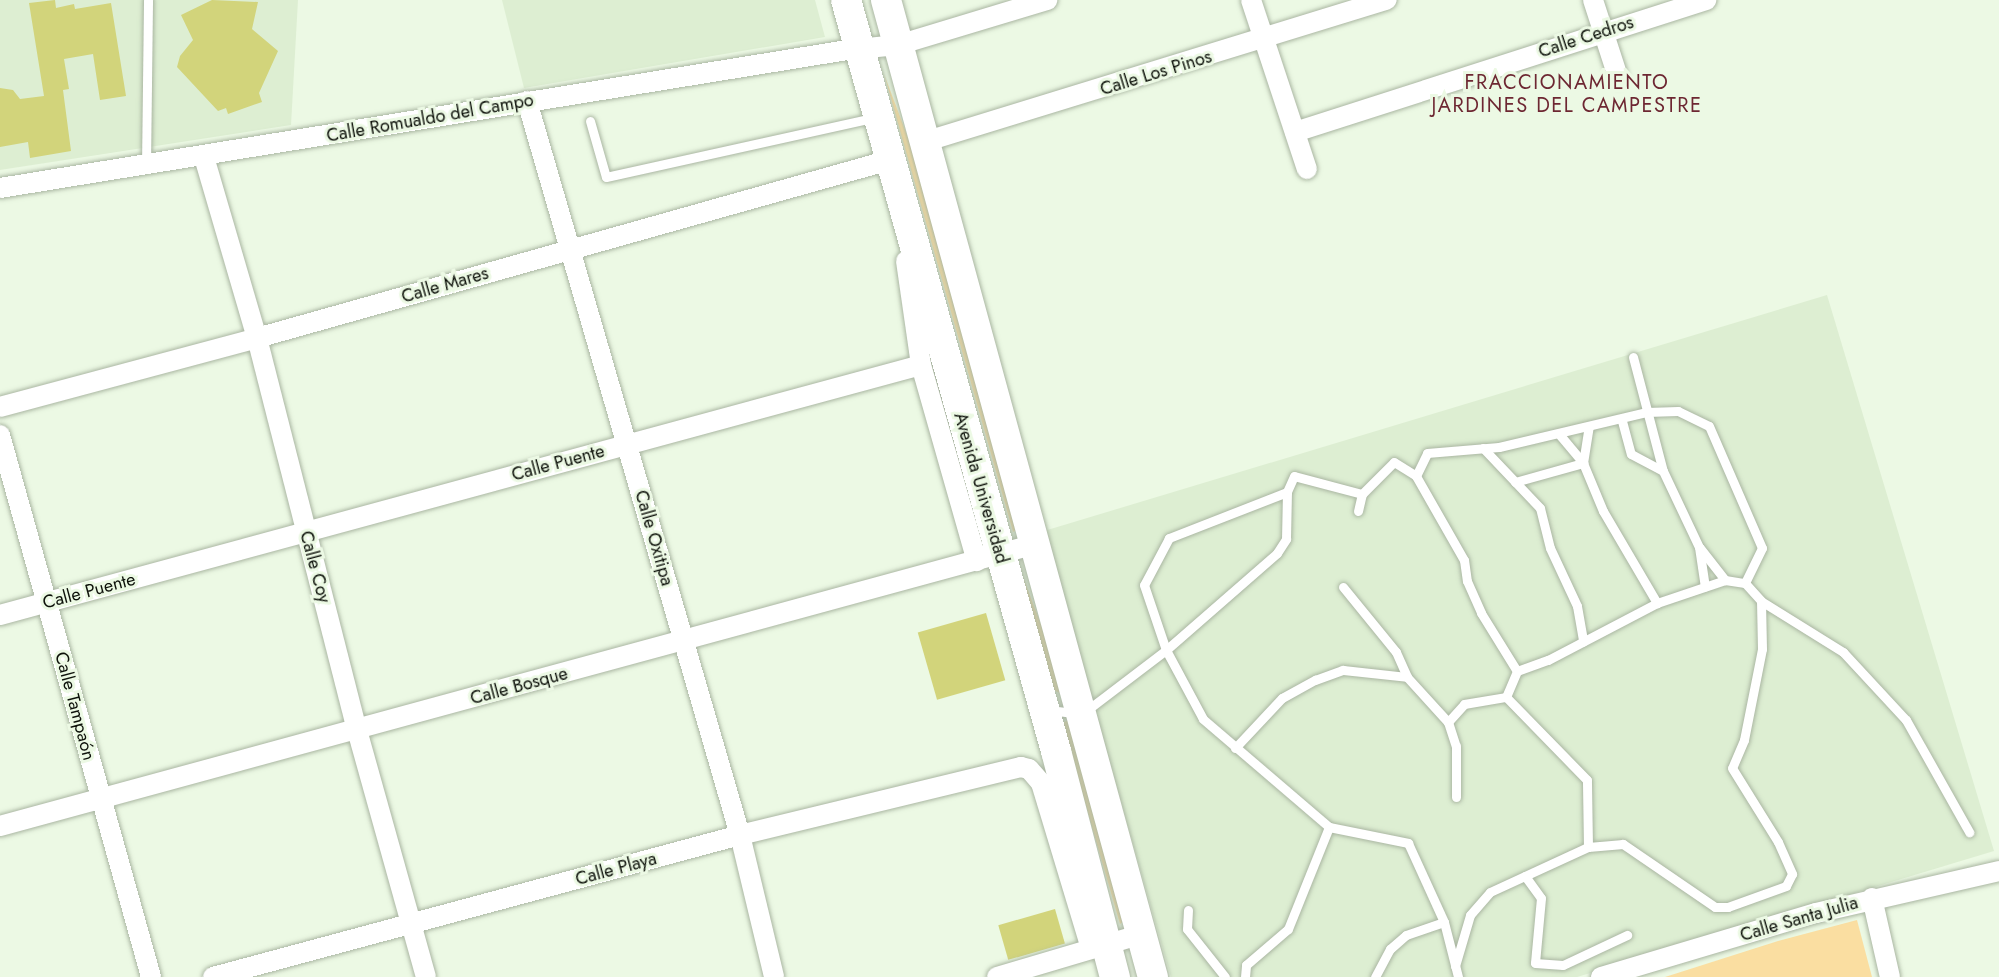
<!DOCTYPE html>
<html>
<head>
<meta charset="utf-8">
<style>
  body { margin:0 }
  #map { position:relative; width:1999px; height:977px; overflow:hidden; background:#ecf9e4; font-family:Jost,sans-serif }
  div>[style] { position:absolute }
  .built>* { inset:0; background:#ddeed2 }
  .green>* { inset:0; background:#fadea1 }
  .building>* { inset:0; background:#d2d47b; transform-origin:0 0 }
  .roads { filter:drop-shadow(0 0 2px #aab6a2) drop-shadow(0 0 2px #aab6a2) }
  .lane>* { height:9px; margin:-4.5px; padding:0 4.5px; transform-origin:4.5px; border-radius:4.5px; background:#fff }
  .street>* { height:20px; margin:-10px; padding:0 10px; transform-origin:10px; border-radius:10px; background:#fff }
  .primary>* { height:30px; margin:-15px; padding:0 15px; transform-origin:15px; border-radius:15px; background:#fff }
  span { translate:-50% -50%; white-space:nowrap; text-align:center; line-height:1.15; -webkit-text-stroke:6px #ecf9e4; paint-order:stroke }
  .street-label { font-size:18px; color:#0d110a }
  .neighbourhood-label { font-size:20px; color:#6d2732; letter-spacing:1.5px }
</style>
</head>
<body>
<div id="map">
  <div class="built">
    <div style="clip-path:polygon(0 0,298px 0,291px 125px,0 170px)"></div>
    <div style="clip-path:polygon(502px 0,815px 0,825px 37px,524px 88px)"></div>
    <div style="clip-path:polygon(1827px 295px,1994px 851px,1577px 977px,1171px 977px,1044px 531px)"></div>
  </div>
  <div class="green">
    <div style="clip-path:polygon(884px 74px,922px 175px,1017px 530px,1013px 532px)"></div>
    <div style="clip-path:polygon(1023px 577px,1057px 667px,1060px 693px,1053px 690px)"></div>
    <div style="clip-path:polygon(1069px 720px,1124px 921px,1120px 924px,1062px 723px)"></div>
    <div style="clip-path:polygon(1857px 920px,1872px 977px,1665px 977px,1778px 941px)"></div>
  </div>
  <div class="building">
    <div style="clip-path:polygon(55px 0,56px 8px,74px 4px,75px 9px,111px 3px,126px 96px,100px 100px,93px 54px,64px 59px,69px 89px,63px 90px,71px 151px,30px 158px,28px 142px,0 147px,0 88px,13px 90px,20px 99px,44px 96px,29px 3px)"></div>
    <div style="clip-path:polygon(212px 0,258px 2px,252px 29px,278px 51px,259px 93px,262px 102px,228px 114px,226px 108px,218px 111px,177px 67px,180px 56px,193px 40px,181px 15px)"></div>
    <div style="left:986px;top:613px;width:70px;height:71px;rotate:74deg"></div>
    <div style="left:1055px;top:909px;width:36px;height:59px;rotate:74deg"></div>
  </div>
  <div class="roads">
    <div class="lane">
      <div style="left:590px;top:121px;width:58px;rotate:74.1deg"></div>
      <div style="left:606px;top:177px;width:277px;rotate:-12.5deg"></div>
      <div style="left:146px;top:166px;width:166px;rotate:-89.3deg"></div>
      <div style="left:1633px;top:357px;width:118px;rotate:75.3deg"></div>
      <div style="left:1622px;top:421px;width:34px;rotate:75deg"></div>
      <div style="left:1631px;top:454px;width:36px;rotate:28deg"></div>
      <div style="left:1663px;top:471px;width:84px;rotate:64.7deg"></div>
      <div style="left:1699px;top:547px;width:40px;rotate:81.5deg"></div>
      <div style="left:1559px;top:434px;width:38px;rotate:50deg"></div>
      <div style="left:1583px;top:463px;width:52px;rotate:67.4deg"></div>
      <div style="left:1603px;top:511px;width:107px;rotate:59.6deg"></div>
      <div style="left:1483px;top:448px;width:83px;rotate:46.5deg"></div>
      <div style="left:1540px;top:508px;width:41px;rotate:76deg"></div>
      <div style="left:1550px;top:548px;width:64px;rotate:65deg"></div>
      <div style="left:1577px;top:606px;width:36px;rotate:80deg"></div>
      <div style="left:1416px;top:476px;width:97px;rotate:60.3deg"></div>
      <div style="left:1464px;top:560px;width:21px;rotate:82deg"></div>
      <div style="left:1467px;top:581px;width:35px;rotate:66deg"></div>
      <div style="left:1481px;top:613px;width:68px;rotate:58.2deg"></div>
      <div style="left:1515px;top:482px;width:71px;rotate:-15.6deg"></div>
      <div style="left:1583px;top:463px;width:36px;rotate:-81deg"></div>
      <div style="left:1362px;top:494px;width:70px;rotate:-165.2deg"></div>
      <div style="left:1294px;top:476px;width:17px;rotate:114deg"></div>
      <div style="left:1287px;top:492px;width:127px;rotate:158.7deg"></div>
      <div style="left:1169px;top:538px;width:53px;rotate:118deg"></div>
      <div style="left:1144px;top:585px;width:69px;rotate:71.3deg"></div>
      <div style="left:1166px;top:650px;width:78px;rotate:61.8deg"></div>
      <div style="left:1203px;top:719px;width:166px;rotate:40.6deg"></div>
      <div style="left:1329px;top:827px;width:81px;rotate:11.4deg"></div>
      <div style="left:1408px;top:843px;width:87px;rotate:65.5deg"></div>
      <div style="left:1444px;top:922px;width:57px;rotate:75.7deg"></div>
      <div style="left:1358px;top:511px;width:17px;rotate:-77deg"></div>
      <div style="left:1362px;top:494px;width:45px;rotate:-45deg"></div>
      <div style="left:1394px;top:462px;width:26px;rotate:32deg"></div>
      <div style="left:1416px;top:476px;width:25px;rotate:-64deg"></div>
      <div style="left:1427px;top:453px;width:72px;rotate:-4.8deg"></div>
      <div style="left:1499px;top:447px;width:151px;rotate:-13.4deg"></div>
      <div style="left:1646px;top:412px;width:32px;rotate:-2deg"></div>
      <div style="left:1678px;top:411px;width:34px;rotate:26deg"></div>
      <div style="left:1709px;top:426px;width:133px;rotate:66.5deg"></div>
      <div style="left:1762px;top:548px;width:39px;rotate:116deg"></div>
      <div style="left:1700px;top:548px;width:41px;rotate:52deg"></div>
      <div style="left:1343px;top:587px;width:84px;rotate:50.8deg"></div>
      <div style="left:1396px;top:652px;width:27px;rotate:66deg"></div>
      <div style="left:1407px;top:677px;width:61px;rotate:47.7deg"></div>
      <div style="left:1448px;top:722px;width:25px;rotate:72deg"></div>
      <div style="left:1456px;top:746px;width:51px;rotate:90deg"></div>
      <div style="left:1761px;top:601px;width:97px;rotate:31.9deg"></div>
      <div style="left:1843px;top:652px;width:93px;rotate:47.2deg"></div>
      <div style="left:1906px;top:720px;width:129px;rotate:60.6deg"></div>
      <div style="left:1049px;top:710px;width:33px;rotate:7deg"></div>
      <div style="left:1082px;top:714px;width:106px;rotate:-37.3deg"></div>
      <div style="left:1166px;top:650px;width:147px;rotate:-41.1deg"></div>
      <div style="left:1277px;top:553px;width:17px;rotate:-57deg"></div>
      <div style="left:1286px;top:539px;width:47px;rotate:-88.8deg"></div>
      <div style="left:1448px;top:722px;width:24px;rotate:-48deg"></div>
      <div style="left:1464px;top:704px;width:43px;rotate:-9.5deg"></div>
      <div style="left:1235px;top:748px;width:69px;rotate:-46.8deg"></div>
      <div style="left:1282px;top:698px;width:38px;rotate:-29deg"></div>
      <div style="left:1315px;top:680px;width:30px;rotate:-20deg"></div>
      <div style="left:1343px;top:670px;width:64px;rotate:6.2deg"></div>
      <div style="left:1525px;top:876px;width:27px;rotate:54deg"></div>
      <div style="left:1541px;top:898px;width:65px;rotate:95.3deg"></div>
      <div style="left:1535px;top:963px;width:28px;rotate:4deg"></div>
      <div style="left:1563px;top:965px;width:71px;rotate:-25.1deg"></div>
      <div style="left:1188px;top:910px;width:19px;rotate:93deg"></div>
      <div style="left:1187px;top:929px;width:61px;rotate:51.6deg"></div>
      <div style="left:1455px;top:966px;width:53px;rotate:-73.6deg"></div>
      <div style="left:1470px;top:915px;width:30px;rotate:-49deg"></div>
      <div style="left:1490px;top:892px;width:108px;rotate:-24.7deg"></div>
      <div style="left:1588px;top:847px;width:67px;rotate:-90.9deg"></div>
      <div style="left:1587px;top:780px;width:116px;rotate:-134.3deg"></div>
      <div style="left:1506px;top:697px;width:28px;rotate:-67deg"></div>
      <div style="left:1517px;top:671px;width:33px;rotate:-20deg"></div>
      <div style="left:1548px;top:660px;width:123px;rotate:-27.6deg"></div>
      <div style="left:1657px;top:603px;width:72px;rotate:-18.7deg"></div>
      <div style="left:1725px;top:580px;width:20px;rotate:9deg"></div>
      <div style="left:1745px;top:583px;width:24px;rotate:48deg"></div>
      <div style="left:1761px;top:601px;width:48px;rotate:88.8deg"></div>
      <div style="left:1762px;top:649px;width:93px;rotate:101.2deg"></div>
      <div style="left:1744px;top:740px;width:30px;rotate:113deg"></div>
      <div style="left:1732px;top:768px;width:87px;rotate:58.1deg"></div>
      <div style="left:1778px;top:842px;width:35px;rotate:66deg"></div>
      <div style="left:1792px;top:874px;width:13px;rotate:117deg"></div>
      <div style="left:1786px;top:886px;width:62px;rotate:160.1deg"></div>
      <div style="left:1728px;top:907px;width:13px;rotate:180deg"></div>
      <div style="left:1715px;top:907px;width:112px;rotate:-145.6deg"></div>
      <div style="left:1623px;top:844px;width:35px;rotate:175deg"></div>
      <div style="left:1245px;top:977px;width:12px;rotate:-85deg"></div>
      <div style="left:1246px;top:965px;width:55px;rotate:-40.6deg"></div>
      <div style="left:1288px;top:929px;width:110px;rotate:-68.1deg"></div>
      <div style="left:1375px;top:977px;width:32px;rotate:-62deg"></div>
      <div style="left:1390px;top:949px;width:21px;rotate:-41deg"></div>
      <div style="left:1406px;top:935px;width:40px;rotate:-18.9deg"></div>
    </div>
    <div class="street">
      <div style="left:1251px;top:0;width:178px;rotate:71.7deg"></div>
      <div style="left:1593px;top:0;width:81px;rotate:72deg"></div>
      <div style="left:527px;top:101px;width:764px;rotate:73.82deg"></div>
      <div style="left:740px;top:835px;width:146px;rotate:76.5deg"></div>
      <div style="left:1295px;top:132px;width:432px;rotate:-17.8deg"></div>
      <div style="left:924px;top:142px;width:484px;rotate:-17.1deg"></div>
      <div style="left:204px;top:157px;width:189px;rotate:73.7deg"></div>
      <div style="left:257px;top:338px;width:405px;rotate:75.7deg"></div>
      <div style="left:357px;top:730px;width:256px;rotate:74.4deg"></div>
      <div style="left:0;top:188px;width:858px;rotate:-9.25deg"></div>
      <div style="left:847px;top:50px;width:51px;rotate:-5.6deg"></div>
      <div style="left:898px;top:45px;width:156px;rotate:-16.8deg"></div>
      <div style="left:906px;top:261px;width:105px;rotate:81.8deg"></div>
      <div style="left:0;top:407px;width:266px;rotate:-15deg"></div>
      <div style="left:257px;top:338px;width:658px;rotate:-15.71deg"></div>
      <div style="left:0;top:435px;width:563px;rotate:74.43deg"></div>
      <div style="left:0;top:615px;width:954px;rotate:-15.19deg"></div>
      <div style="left:921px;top:365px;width:204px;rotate:74.1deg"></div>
      <div style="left:0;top:826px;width:1074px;rotate:-15.23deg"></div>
      <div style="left:1872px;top:898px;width:81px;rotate:77.2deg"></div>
      <div style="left:213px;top:977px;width:546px;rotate:-15.08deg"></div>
      <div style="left:740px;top:835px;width:289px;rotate:-13.6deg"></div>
      <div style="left:1021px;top:767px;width:8px;rotate:14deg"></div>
      <div style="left:1029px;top:769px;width:18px;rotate:49deg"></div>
      <div style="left:1041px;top:783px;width:173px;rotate:73.2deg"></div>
      <div style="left:997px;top:977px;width:151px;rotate:-16.5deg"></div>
      <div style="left:1601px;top:977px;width:224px;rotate:-16.6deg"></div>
      <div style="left:1816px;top:913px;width:188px;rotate:-12.9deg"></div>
    </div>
    <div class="primary">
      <div style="left:846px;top:0;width:780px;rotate:74.38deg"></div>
      <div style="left:1056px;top:751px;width:234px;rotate:75.4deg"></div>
      <div style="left:886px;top:0;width:1013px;rotate:74.72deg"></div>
    </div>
  </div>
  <div class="street-label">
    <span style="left:1586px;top:37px;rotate:-18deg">Calle Cedros</span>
    <span style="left:1156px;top:73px;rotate:-17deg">Calle Los Pinos</span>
    <span style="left:430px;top:118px;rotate:-10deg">Calle Romualdo del Campo</span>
    <span style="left:445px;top:285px;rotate:-16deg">Calle Mares</span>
    <span style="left:558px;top:463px;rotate:-15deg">Calle Puente</span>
    <span style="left:981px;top:488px;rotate:74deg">Avenida Universidad</span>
    <span style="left:654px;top:538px;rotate:74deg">Calle Oxitipa</span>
    <span style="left:315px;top:567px;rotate:75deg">Calle Coy</span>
    <span style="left:89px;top:591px;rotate:-15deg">Calle Puente</span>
    <span style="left:519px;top:686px;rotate:-15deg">Calle Bosque</span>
    <span style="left:75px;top:706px;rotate:75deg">Calle Tampaón</span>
    <span style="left:616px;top:869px;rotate:-15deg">Calle Playa</span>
    <span style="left:1799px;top:919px;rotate:-16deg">Calle Santa Julia</span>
  </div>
  <div class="neighbourhood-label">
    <span style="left:1567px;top:94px">FRACCIONAMIENTO<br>JARDINES DEL CAMPESTRE</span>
  </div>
</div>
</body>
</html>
